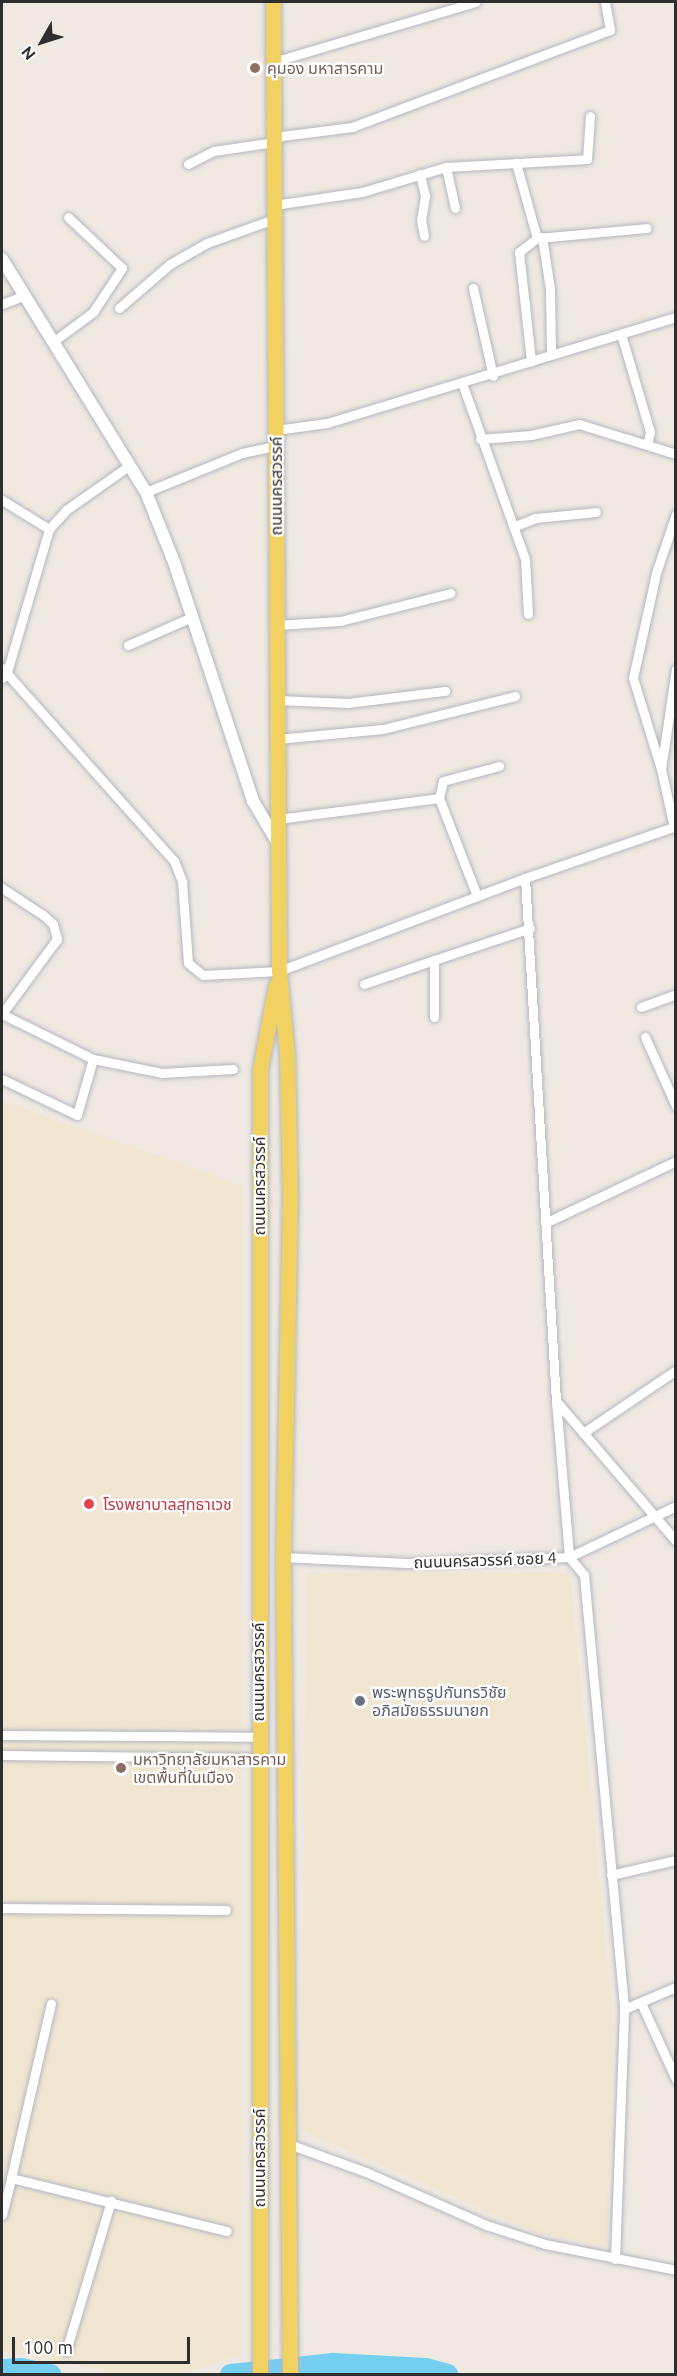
<!DOCTYPE html>
<html>
<head>
<meta charset="utf-8">
<style>
  body { margin:0 }
  #map { position:relative; width:677px; height:2376px; overflow:hidden; background:#efe9e1; font-family:Ubuntu,"Noto Sans Thai",sans-serif }
  div>[style] { position:absolute }
  .education>* { inset:0; background:#f0e6d1 }
  .river>* { height:21px; margin:-10.5px; padding:0 10.5px; transform-origin:10.5px; border-radius:10.5px; background:#75cff0 }
  .roads { filter:drop-shadow(0 0 2px #b4b7c1) drop-shadow(0 0 2px #b4b7c1) }
  .minor>* { height:9px; margin:-4.5px; padding:0 4.5px; transform-origin:4.5px; border-radius:4.5px; background:#fff }
  .tertiary>* { height:12px; margin:-6px; padding:0 6px; transform-origin:6px; border-radius:6px; background:#fff }
  .primary>* { height:15px; margin:-7.5px; padding:0 7.5px; transform-origin:7.5px; border-radius:7.5px; background:#f2d163 }
  .dots>* { width:16px; height:16px; translate:-50% -50%; box-sizing:border-box; border:3px solid #fff; border-radius:50% }
  span { translate:-50% -50%; white-space:nowrap; text-align:center; line-height:1.15; -webkit-text-stroke:4.5px #fff; paint-order:stroke }
  .education-label { font-size:16px; color:#785e54 }
  .left { translate:0 -50%; text-align:left }
  .street-label { font-size:16px; color:#2e2e2e }
  .health-label { font-size:16px; color:#be3a42 }
  .worship-label { font-size:16px; color:#5b616d }
  .frame { position:absolute; inset:0; border:3px solid #2e2e2e; pointer-events:none }
  .north { position:absolute; left:12px; top:12px; width:60px; height:60px; -webkit-text-stroke:4px #fff; paint-order:stroke; rotate:231deg; font-size:16px; font-weight:700; line-height:24px; text-align:center; color:#2e2e2e }
  .north::after { content:''; display:block; margin:auto; width:21px; height:27px; background:#2e2e2e; clip-path:polygon(50% 0,100% 100%,50% 72%,0 100%) }
  .scale { position:absolute; left:12px; top:2337px; width:178px; height:27px; box-sizing:border-box; border:3px solid #2e2e2e; border-top:0; padding-left:8px; font-size:18px; line-height:21px; white-space:nowrap; color:#2e2e2e; -webkit-text-stroke:4px #fff; paint-order:stroke }
</style>
</head>
<body>
<div id="map">
  <div class="education">
    <div style="clip-path:polygon(2px 1101px,242px 1185px,241px 2355px,180px 2374px,122px 2374px,2px 2351px)"></div>
    <div style="clip-path:polygon(306px 1573px,570px 1573px,613px 2023px,607px 2247px,534px 2232px,301px 2130px)"></div>
  </div>
  <div class="river">
    <div style="left:2px;top:2369px;width:19px;rotate:-3deg"></div>
    <div style="left:21px;top:2368px;width:30px;rotate:12deg"></div>
    <div style="left:230px;top:2374px;width:103px;rotate:-6.2deg"></div>
    <div style="left:332px;top:2363px;width:93px;rotate:3.1deg"></div>
    <div style="left:425px;top:2368px;width:23px;rotate:15deg"></div>
  </div>
  <div class="roads">
    <div class="minor">
      <div style="left:273px;top:62px;width:211px;rotate:-16.5deg"></div>
      <div style="left:274px;top:137px;width:79px;rotate:-7.3deg"></div>
      <div style="left:352px;top:127px;width:276px;rotate:-20.6deg"></div>
      <div style="left:610px;top:30px;width:28px;rotate:-100deg"></div>
      <div style="left:516px;top:163px;width:78px;rotate:74.4deg"></div>
      <div style="left:537px;top:238px;width:23px;rotate:142deg"></div>
      <div style="left:519px;top:252px;width:110px;rotate:83.7deg"></div>
      <div style="left:188px;top:164px;width:29px;rotate:-27deg"></div>
      <div style="left:214px;top:151px;width:61px;rotate:-8.5deg"></div>
      <div style="left:446px;top:167px;width:42px;rotate:77.6deg"></div>
      <div style="left:420px;top:174px;width:23px;rotate:77deg"></div>
      <div style="left:425px;top:196px;width:24px;rotate:99deg"></div>
      <div style="left:421px;top:220px;width:16px;rotate:79deg"></div>
      <div style="left:274px;top:205px;width:89px;rotate:-8.4deg"></div>
      <div style="left:362px;top:192px;width:88px;rotate:-16.6deg"></div>
      <div style="left:446px;top:167px;width:141px;rotate:-3.2deg"></div>
      <div style="left:587px;top:159px;width:43px;rotate:-86deg"></div>
      <div style="left:542px;top:237px;width:53px;rotate:81.3deg"></div>
      <div style="left:550px;top:289px;width:66px;rotate:89.1deg"></div>
      <div style="left:537px;top:238px;width:110px;rotate:-5.2deg"></div>
      <div style="left:473px;top:288px;width:90px;rotate:77.2deg"></div>
      <div style="left:2px;top:304px;width:25px;rotate:-21deg"></div>
      <div style="left:119px;top:308px;width:67px;rotate:-40.8deg"></div>
      <div style="left:170px;top:264px;width:43px;rotate:-29.6deg"></div>
      <div style="left:207px;top:243px;width:71px;rotate:-19.7deg"></div>
      <div style="left:621px;top:334px;width:102px;rotate:73.5deg"></div>
      <div style="left:650px;top:432px;width:13px;rotate:103deg"></div>
      <div style="left:54px;top:341px;width:49px;rotate:-36.6deg"></div>
      <div style="left:93px;top:312px;width:53px;rotate:-56.6deg"></div>
      <div style="left:122px;top:268px;width:74px;rotate:-136.6deg"></div>
      <div style="left:462px;top:383px;width:187px;rotate:70.3deg"></div>
      <div style="left:525px;top:559px;width:55px;rotate:86.9deg"></div>
      <div style="left:276px;top:430px;width:51px;rotate:-7.8deg"></div>
      <div style="left:327px;top:423px;width:365px;rotate:-16.9deg"></div>
      <div style="left:480px;top:439px;width:51px;rotate:-4.5deg"></div>
      <div style="left:531px;top:435px;width:49px;rotate:-12.9deg"></div>
      <div style="left:579px;top:424px;width:102px;rotate:17.2deg"></div>
      <div style="left:146px;top:492px;width:104px;rotate:-22.1deg"></div>
      <div style="left:242px;top:453px;width:35px;rotate:-12deg"></div>
      <div style="left:2px;top:500px;width:55px;rotate:31.7deg"></div>
      <div style="left:513px;top:527px;width:24px;rotate:-22deg"></div>
      <div style="left:535px;top:518px;width:61px;rotate:-5.6deg"></div>
      <div style="left:277px;top:625px;width:63px;rotate:-3.6deg"></div>
      <div style="left:340px;top:621px;width:114px;rotate:-14.2deg"></div>
      <div style="left:128px;top:645px;width:70px;rotate:-23.6deg"></div>
      <div style="left:2px;top:668px;width:259px;rotate:48.3deg"></div>
      <div style="left:174px;top:861px;width:22px;rotate:68deg"></div>
      <div style="left:182px;top:881px;width:82px;rotate:85.8deg"></div>
      <div style="left:188px;top:963px;width:19px;rotate:39deg"></div>
      <div style="left:203px;top:975px;width:76px;rotate:-3deg"></div>
      <div style="left:279px;top:971px;width:263px;rotate:-20.7deg"></div>
      <div style="left:525px;top:878px;width:160px;rotate:-19deg"></div>
      <div style="left:2px;top:678px;width:8px;rotate:-50deg"></div>
      <div style="left:7px;top:672px;width:149px;rotate:-73.6deg"></div>
      <div style="left:49px;top:529px;width:25px;rotate:-48deg"></div>
      <div style="left:66px;top:510px;width:78px;rotate:-35.1deg"></div>
      <div style="left:277px;top:700px;width:71px;rotate:2.4deg"></div>
      <div style="left:348px;top:703px;width:98px;rotate:-7.1deg"></div>
      <div style="left:277px;top:739px;width:106px;rotate:-5.4deg"></div>
      <div style="left:383px;top:729px;width:136px;rotate:-14deg"></div>
      <div style="left:661px;top:769px;width:95px;rotate:-107.1deg"></div>
      <div style="left:633px;top:678px;width:107px;rotate:-77.6deg"></div>
      <div style="left:656px;top:573px;width:62px;rotate:-71.3deg"></div>
      <div style="left:439px;top:798px;width:105px;rotate:68.8deg"></div>
      <div style="left:278px;top:819px;width:162px;rotate:-7.4deg"></div>
      <div style="left:439px;top:798px;width:17px;rotate:-77deg"></div>
      <div style="left:443px;top:781px;width:58px;rotate:-15deg"></div>
      <div style="left:674px;top:827px;width:59px;rotate:-102.6deg"></div>
      <div style="left:661px;top:769px;width:101px;rotate:-81.5deg"></div>
      <div style="left:525px;top:878px;width:524px;rotate:86.61deg"></div>
      <div style="left:556px;top:1401px;width:157px;rotate:85.2deg"></div>
      <div style="left:569px;top:1557px;width:23px;rotate:50deg"></div>
      <div style="left:584px;top:1575px;width:436px;rotate:84.7deg"></div>
      <div style="left:624px;top:2009px;width:56px;rotate:-22.9deg"></div>
      <div style="left:2px;top:888px;width:49px;rotate:33.4deg"></div>
      <div style="left:43px;top:915px;width:13px;rotate:42deg"></div>
      <div style="left:53px;top:924px;width:16px;rotate:75deg"></div>
      <div style="left:57px;top:939px;width:93px;rotate:126.3deg"></div>
      <div style="left:364px;top:984px;width:74px;rotate:-18.9deg"></div>
      <div style="left:641px;top:1007px;width:37px;rotate:-20deg"></div>
      <div style="left:2px;top:1014px;width:102px;rotate:26.3deg"></div>
      <div style="left:93px;top:1059px;width:70px;rotate:11.5deg"></div>
      <div style="left:162px;top:1073px;width:71px;rotate:-3.2deg"></div>
      <div style="left:434px;top:1017px;width:57px;rotate:-90deg"></div>
      <div style="left:434px;top:960px;width:101px;rotate:-18.4deg"></div>
      <div style="left:645px;top:1037px;width:76px;rotate:65.8deg"></div>
      <div style="left:2px;top:1079px;width:83px;rotate:25.6deg"></div>
      <div style="left:77px;top:1115px;width:58px;rotate:-74.1deg"></div>
      <div style="left:545px;top:1223px;width:145px;rotate:-25.3deg"></div>
      <div style="left:556px;top:1401px;width:184px;rotate:49.4deg"></div>
      <div style="left:583px;top:1433px;width:112px;rotate:-34.1deg"></div>
      <div style="left:283px;top:1557px;width:123px;rotate:2.8deg"></div>
      <div style="left:406px;top:1563px;width:163px;rotate:-2.1deg"></div>
      <div style="left:569px;top:1557px;width:119px;rotate:-25.5deg"></div>
      <div style="left:2px;top:1735px;width:255px;rotate:0.4deg"></div>
      <div style="left:2px;top:1755px;width:255px;rotate:0.7deg"></div>
      <div style="left:611px;top:1875px;width:67px;rotate:-13deg"></div>
      <div style="left:2px;top:1908px;width:224px;rotate:0.5deg"></div>
      <div style="left:641px;top:2003px;width:84px;rotate:65.3deg"></div>
      <div style="left:286px;top:2143px;width:85px;rotate:19.9deg"></div>
      <div style="left:366px;top:2172px;width:131px;rotate:23.8deg"></div>
      <div style="left:486px;top:2225px;width:62px;rotate:17.9deg"></div>
      <div style="left:545px;top:2244px;width:134px;rotate:11.2deg"></div>
      <div style="left:11px;top:2178px;width:179px;rotate:-77.1deg"></div>
      <div style="left:2px;top:2215px;width:38px;rotate:-76deg"></div>
      <div style="left:11px;top:2178px;width:222px;rotate:13.8deg"></div>
      <div style="left:615px;top:2259px;width:250px;rotate:-87.9deg"></div>
      <div style="left:66px;top:2351px;width:157px;rotate:-73.3deg"></div>
    </div>
    <div class="tertiary">
      <div style="left:2px;top:259px;width:274px;rotate:58.3deg"></div>
      <div style="left:146px;top:492px;width:75px;rotate:68.2deg"></div>
      <div style="left:174px;top:562px;width:252px;rotate:71.7deg"></div>
      <div style="left:253px;top:801px;width:49px;rotate:59.2deg"></div>
    </div>
    <div class="primary">
      <div style="left:273px;top:2px;width:969px;rotate:89.65deg"></div>
      <div style="left:279px;top:971px;width:83px;rotate:84.5deg"></div>
      <div style="left:287px;top:1054px;width:142px;rotate:88.8deg"></div>
      <div style="left:290px;top:1196px;width:361px;rotate:91.1deg"></div>
      <div style="left:283px;top:1557px;width:817px;rotate:89.51deg"></div>
      <div style="left:260px;top:2374px;width:1305px;rotate:-90deg"></div>
      <div style="left:260px;top:1069px;width:86px;rotate:-79.2deg"></div>
    </div>
  </div>
  <div class="dots">
    <div style="left:255px;top:68px;background:#8d6e63"></div>
    <div style="left:89px;top:1504px;background:#e0444e"></div>
    <div style="left:360px;top:1701px;background:#6b7280"></div>
    <div style="left:121px;top:1768px;background:#8d6e63"></div>
  </div>
  <div class="education-label">
    <span class="left" style="left:267px;top:68px">คุมอง มหาสารคาม</span>
    <span class="left" style="left:133px;top:1768px">มหาวิทยาลัยมหาสารคาม<br>เขตพื้นที่ในเมือง</span>
  </div>
  <div class="street-label">
    <span style="left:276px;top:486px;rotate:-90deg">ถนนนครสวรรค์</span>
    <span style="left:259px;top:1186px;rotate:-90deg">ถนนนครสวรรค์</span>
    <span style="left:485px;top:1560px;rotate:-2deg">ถนนนครสวรรค์ ซอย 4</span>
    <span style="left:258px;top:1672px;rotate:-90deg">ถนนนครสวรรค์</span>
    <span style="left:259px;top:2158px;rotate:-90deg">ถนนนครสวรรค์</span>
  </div>
  <div class="health-label">
    <span class="left" style="left:103px;top:1504px">โรงพยาบาลสุทธาเวช</span>
  </div>
  <div class="worship-label">
    <span class="left" style="left:372px;top:1701px">พระพุทธรูปกันทรวิชัย<br>อภิสมัยธรรมนายก</span>
  </div>
  <div class="frame"></div>
  <div class="north">N</div>
  <div class="scale">100 m</div>
</div>
</body>
</html>
